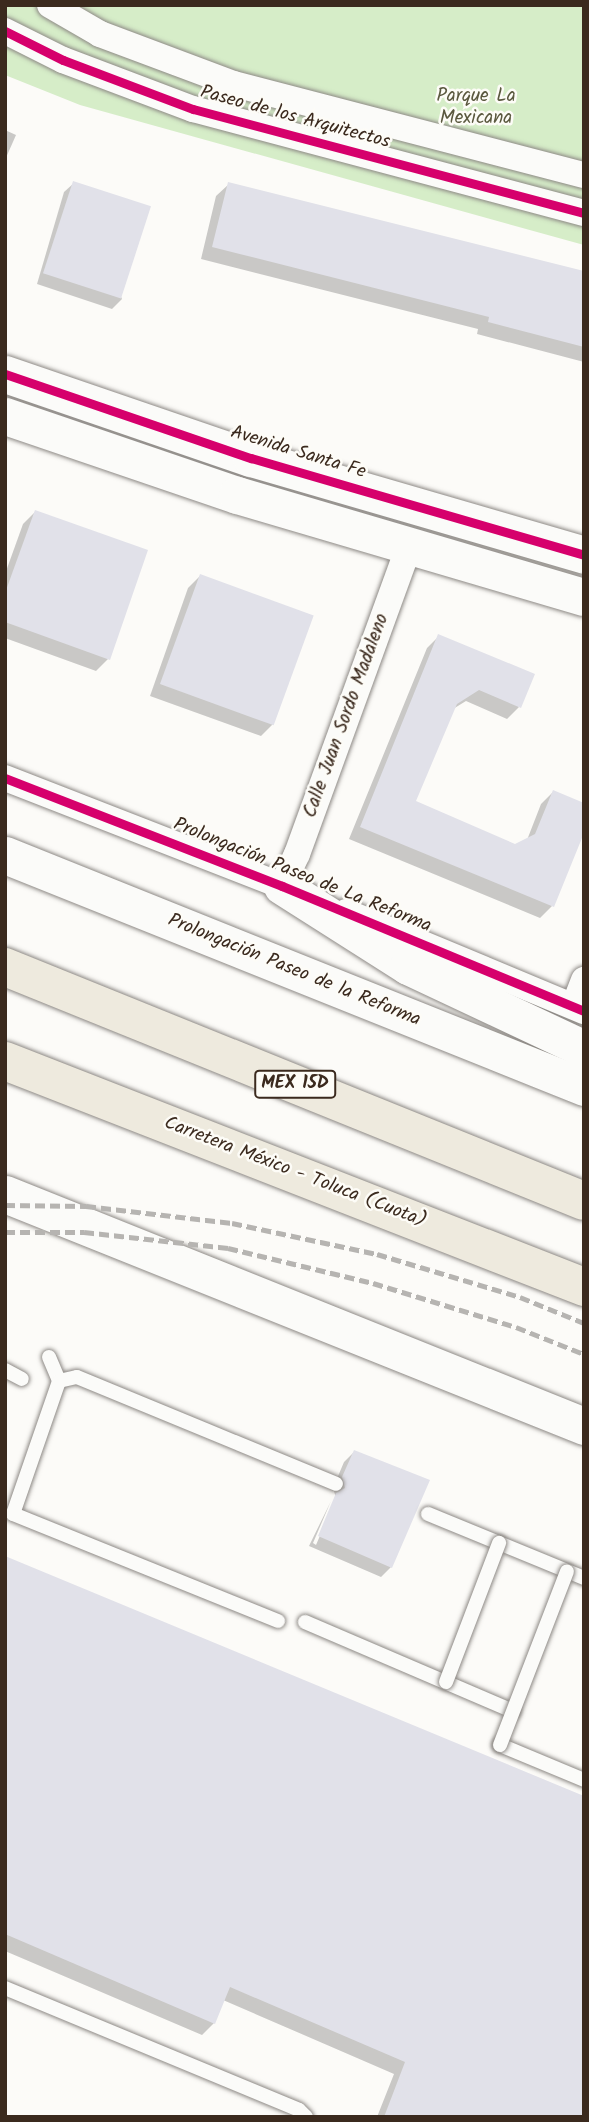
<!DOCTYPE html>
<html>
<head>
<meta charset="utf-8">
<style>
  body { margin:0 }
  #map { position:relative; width:589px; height:2122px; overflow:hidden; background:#fcfbf8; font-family:Kalam,sans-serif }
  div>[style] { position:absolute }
  .green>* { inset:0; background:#d6edc8 }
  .shadow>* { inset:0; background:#0003 }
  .building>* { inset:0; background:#e1e1e9; transform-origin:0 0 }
  .roads { filter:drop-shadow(0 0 2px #8d8985) drop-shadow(0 0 2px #8d8985) }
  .lane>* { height:14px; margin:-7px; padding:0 7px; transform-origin:7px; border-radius:7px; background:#fbfbf9 }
  .street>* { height:26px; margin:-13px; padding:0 13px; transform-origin:13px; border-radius:13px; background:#fbfbf9 }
  .secondary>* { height:37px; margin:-18.5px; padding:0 18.5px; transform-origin:18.5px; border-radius:18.5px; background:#fbfbf9 }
  .highway>* { height:38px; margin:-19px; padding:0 19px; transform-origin:19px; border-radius:19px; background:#eeeade }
  .rail>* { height:5px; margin-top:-2.5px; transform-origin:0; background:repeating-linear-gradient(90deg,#b6b4b1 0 10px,transparent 0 15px) }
  .bridges { filter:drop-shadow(0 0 2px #8d8985) drop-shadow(0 0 2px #8d8985) }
  .lane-bridge>* { height:14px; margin:-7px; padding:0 7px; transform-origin:7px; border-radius:7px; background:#fbfbf9 }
  .cycleway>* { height:9px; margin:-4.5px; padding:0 4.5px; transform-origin:4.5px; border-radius:4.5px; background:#d6006c }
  span { translate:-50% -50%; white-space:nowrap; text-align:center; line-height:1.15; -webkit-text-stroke:5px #fdfcf7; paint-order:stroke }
  .shield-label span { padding:2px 5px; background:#fdfcf7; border:2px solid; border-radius:5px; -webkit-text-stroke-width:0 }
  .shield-label { font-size:18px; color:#3b2a1e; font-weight:700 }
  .park-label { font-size:19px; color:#5a583e }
  .street-label { font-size:19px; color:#3b2a1e }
  .frame { position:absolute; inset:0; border:7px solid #3b2a1e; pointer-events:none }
</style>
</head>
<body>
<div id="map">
  <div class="green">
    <div style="clip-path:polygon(5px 5px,584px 5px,584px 245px,80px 105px,5px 75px)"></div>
  </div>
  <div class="shadow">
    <div style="clip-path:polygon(5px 130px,16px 135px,5px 160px)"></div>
    <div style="clip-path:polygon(74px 183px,122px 299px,112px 309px,37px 284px,64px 192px)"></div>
    <div style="clip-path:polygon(229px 184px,584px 274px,584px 362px,477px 334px,478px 329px,201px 259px,216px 196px)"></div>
    <div style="clip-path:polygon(35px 512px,108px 659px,96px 671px,5px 638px,5px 574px,23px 524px)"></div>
    <div style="clip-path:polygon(200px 576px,273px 724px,261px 736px,150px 696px,188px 588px)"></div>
    <div style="clip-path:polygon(439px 636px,519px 707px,507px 719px,466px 701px,453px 709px,414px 802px,516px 845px,527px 840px,541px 804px,553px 792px,552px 906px,540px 918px,349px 839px,427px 648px)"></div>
    <div style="clip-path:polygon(354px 1452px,391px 1567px,381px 1577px,309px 1546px,331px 1501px,313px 1543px,316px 1545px,336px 1498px,333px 1488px,344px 1462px)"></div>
    <div style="clip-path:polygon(5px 1558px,584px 2117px,377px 2117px,394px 2074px,223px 2000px,214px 2023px,202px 2035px,5px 1951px)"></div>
  </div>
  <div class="building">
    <div style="left:73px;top:181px;width:82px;height:97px;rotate:18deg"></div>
    <div style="clip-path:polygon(228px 182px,584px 271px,584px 347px,488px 322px,489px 317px,212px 247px)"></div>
    <div style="clip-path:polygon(35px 510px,148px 550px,110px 660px,5px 622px,5px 593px)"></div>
    <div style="left:200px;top:574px;width:121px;height:117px;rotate:20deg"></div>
    <div style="clip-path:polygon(438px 634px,535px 674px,521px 708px,479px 690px,457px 704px,416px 801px,515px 844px,535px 834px,553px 790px,584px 803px,584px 833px,554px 907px,360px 827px)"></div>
    <div style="clip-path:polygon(354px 1450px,430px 1480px,392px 1568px,318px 1536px,336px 1493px,345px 1488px,342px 1477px)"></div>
    <div style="clip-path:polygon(5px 1556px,584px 1796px,584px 2117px,384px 2117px,405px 2062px,230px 1987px,215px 2024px,5px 1934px)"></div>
  </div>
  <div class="roads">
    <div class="lane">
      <div style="left:49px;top:1357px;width:26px;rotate:67deg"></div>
      <div style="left:5px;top:1370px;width:19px;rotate:28deg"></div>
      <div style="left:428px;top:1514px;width:169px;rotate:22.3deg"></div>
      <div style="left:278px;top:1621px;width:286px;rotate:-158deg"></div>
      <div style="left:13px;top:1514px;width:141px;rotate:-70.9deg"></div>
      <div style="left:59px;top:1381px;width:18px;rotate:-13deg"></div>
      <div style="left:77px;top:1377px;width:280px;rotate:22.4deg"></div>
      <div style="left:305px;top:1622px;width:226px;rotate:23.2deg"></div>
      <div style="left:500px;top:1745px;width:91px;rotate:22.6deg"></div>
      <div style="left:5px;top:1988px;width:318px;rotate:22.5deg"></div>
      <div style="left:299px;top:2110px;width:10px;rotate:45deg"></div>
    </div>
    <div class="street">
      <div style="left:50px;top:5px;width:58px;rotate:30.1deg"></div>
      <div style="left:100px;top:34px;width:143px;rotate:20.5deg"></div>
      <div style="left:234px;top:84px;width:362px;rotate:14.6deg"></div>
      <div style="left:5px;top:31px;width:65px;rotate:26.6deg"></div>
      <div style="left:63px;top:60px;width:139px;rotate:20.7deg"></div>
      <div style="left:193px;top:109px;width:405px;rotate:14.9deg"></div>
      <div style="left:5px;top:778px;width:313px;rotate:21.3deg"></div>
      <div style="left:282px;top:886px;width:35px;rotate:-65deg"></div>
      <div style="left:297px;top:854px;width:328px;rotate:-70deg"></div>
      <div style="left:346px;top:912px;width:258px;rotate:22.6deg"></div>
      <div style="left:574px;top:1006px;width:28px;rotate:-69deg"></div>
    </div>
    <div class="secondary">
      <div style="left:5px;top:374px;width:260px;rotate:18.9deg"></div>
      <div style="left:251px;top:458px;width:347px;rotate:16.2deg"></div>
      <div style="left:5px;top:416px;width:245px;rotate:18.8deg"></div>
      <div style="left:237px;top:495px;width:362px;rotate:16.4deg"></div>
      <div style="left:5px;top:855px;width:624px;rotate:21.84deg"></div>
      <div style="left:282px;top:886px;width:149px;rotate:32.4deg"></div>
      <div style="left:408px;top:966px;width:195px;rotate:25.2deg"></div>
      <div style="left:5px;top:1194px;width:624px;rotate:21.84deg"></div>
    </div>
    <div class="highway">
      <div style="left:5px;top:967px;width:624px;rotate:22.01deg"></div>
      <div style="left:5px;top:1061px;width:622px;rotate:21.32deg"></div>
    </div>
  </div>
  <div class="rail">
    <div style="left:5px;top:1205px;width:81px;rotate:0.7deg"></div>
    <div style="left:86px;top:1206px;width:147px;rotate:6.6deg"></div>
    <div style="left:232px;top:1223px;width:148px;rotate:12.1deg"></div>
    <div style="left:377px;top:1254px;width:149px;rotate:16.7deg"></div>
    <div style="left:520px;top:1297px;width:69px;rotate:22.1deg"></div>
    <div style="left:5px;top:1232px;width:79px"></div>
    <div style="left:84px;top:1232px;width:145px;rotate:6.3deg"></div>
    <div style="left:228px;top:1248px;width:149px;rotate:13.6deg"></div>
    <div style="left:373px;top:1283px;width:150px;rotate:17.1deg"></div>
    <div style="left:516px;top:1327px;width:73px;rotate:21.7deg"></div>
  </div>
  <div class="bridges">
    <div class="lane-bridge">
      <div style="left:446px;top:1682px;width:149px;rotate:-69.1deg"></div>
      <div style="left:500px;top:1745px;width:186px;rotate:-68.9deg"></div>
    </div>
  </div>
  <div class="cycleway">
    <div style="left:5px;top:31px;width:65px;rotate:26.6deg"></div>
    <div style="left:63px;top:60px;width:139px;rotate:20.7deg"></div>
    <div style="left:193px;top:109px;width:405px;rotate:14.9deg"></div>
    <div style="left:5px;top:374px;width:260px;rotate:18.9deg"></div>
    <div style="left:251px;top:458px;width:347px;rotate:16.2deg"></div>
    <div style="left:5px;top:778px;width:297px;rotate:21.3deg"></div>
    <div style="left:282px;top:886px;width:327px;rotate:22.5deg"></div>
  </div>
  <div class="shield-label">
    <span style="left:295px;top:1084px">MEX 15D</span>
  </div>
  <div class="park-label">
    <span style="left:476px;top:108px">Parque La<br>Mexicana</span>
  </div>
  <div class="street-label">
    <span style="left:295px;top:118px;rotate:15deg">Paseo de los Arquitectos</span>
    <span style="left:298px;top:453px;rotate:17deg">Avenida Santa Fe</span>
    <span style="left:347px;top:716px;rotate:-70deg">Calle Juan Sordo Madaleno</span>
    <span style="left:302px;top:876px;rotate:22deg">Prolongación Paseo de La Reforma</span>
    <span style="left:294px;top:971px;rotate:22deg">Prolongación Paseo de la Reforma</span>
    <span style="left:295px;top:1173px;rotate:21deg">Carretera México - Toluca (Cuota)</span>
  </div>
  <div class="frame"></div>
</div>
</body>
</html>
